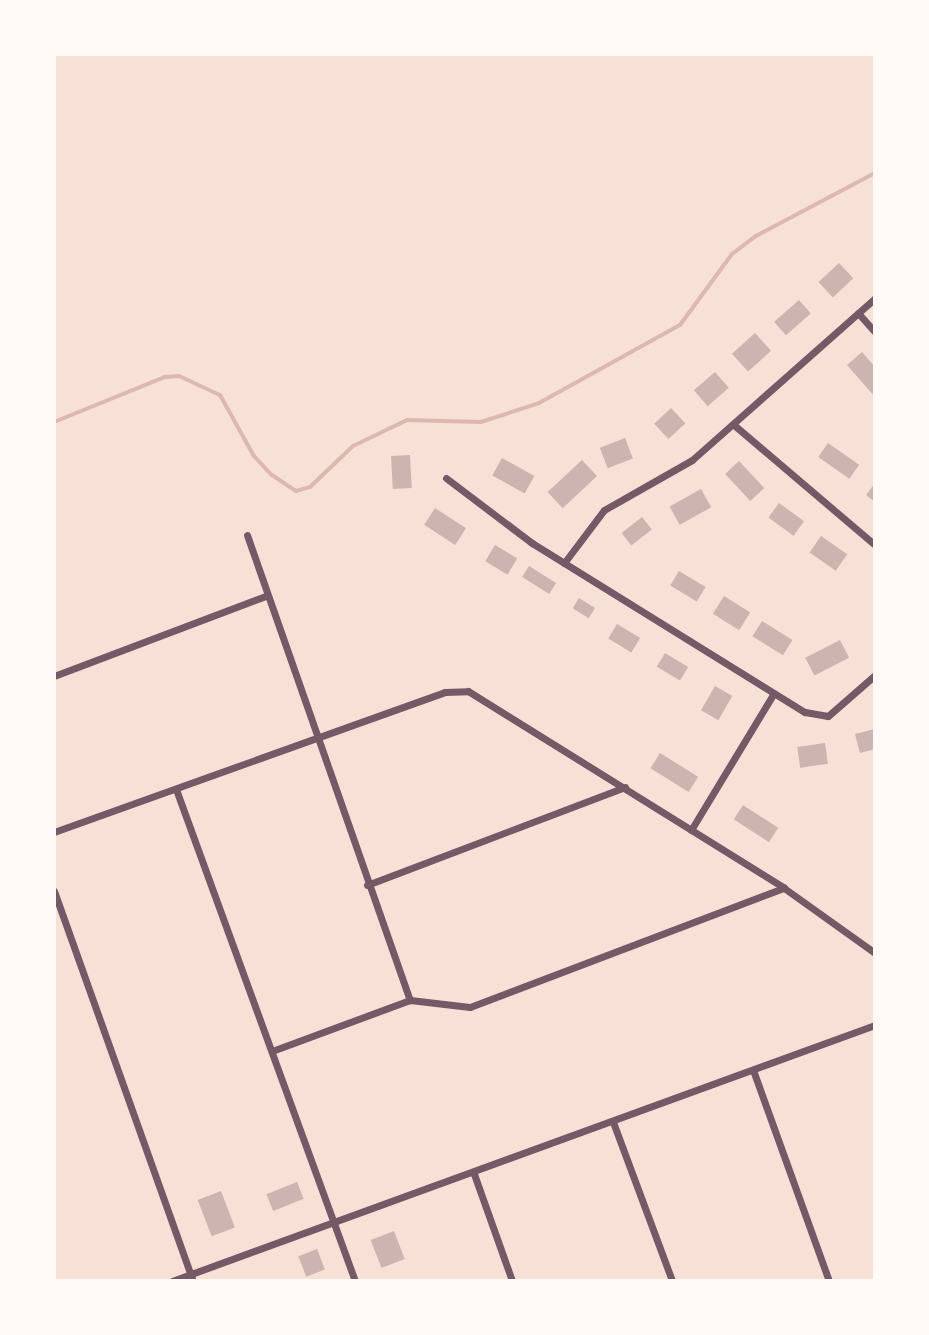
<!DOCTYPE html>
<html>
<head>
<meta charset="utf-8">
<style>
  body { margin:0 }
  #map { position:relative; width:929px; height:1335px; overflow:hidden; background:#f7e1d7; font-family:"Exo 2",sans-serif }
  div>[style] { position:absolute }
  .stream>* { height:4px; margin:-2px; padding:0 2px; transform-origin:2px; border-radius:2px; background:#dcb8b0 }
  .building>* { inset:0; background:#ccb4b1; transform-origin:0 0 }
  .minor>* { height:7px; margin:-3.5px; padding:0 3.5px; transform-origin:3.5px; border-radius:3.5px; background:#755966 }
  span { translate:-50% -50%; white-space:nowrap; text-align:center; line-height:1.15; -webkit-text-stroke:6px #fffaf5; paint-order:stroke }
  .frame { position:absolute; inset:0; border:56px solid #fffaf5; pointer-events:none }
</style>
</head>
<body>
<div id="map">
  <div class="stream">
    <div style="left:54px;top:422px;width:120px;rotate:-22.1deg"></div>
    <div style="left:165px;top:377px;width:14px;rotate:-4deg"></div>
    <div style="left:179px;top:376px;width:45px;rotate:24.9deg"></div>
    <div style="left:220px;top:395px;width:70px;rotate:60.9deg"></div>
    <div style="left:254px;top:456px;width:26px;rotate:47deg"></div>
    <div style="left:272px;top:475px;width:29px;rotate:34deg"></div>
    <div style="left:296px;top:491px;width:15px;rotate:-16deg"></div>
    <div style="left:310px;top:487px;width:59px;rotate:-43.6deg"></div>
    <div style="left:353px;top:446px;width:60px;rotate:-25.7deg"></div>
    <div style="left:407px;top:420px;width:74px;rotate:1.5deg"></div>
    <div style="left:481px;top:422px;width:61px;rotate:-18.1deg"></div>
    <div style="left:539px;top:403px;width:161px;rotate:-29deg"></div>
    <div style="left:680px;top:325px;width:88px;rotate:-53.8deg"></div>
    <div style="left:732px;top:254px;width:30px;rotate:-37deg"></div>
    <div style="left:756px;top:236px;width:135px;rotate:-27.9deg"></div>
  </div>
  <div class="building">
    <div style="left:839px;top:263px;width:21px;height:28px;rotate:47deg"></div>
    <div style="left:799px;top:300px;width:18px;height:33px;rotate:49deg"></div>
    <div style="left:755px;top:333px;width:24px;height:31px;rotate:48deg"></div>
    <div style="clip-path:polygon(862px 352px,875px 367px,875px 397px,847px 365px)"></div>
    <div style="left:715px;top:372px;width:21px;height:28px;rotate:49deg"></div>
    <div style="left:671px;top:408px;width:21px;height:23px;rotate:47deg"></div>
    <div style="left:625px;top:438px;width:22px;height:27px;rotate:69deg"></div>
    <div style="left:828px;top:443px;width:38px;height:17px;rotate:35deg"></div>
    <div style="left:410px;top:455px;width:33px;height:19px;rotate:87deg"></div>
    <div style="left:502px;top:458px;width:37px;height:20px;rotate:29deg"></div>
    <div style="left:582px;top:460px;width:22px;height:47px;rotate:47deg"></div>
    <div style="left:739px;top:461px;width:37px;height:19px;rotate:47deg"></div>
    <div style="clip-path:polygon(875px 483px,875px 502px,866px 495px)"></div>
    <div style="left:701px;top:489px;width:21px;height:36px;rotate:61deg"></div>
    <div style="left:779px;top:503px;width:31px;height:18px;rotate:36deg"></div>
    <div style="left:435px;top:508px;width:37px;height:20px;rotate:33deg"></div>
    <div style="left:642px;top:517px;width:16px;height:26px;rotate:52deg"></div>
    <div style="left:821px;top:536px;width:32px;height:20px;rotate:35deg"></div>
    <div style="left:495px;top:545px;width:26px;height:19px;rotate:31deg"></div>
    <div style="left:529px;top:566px;width:32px;height:13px;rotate:32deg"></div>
    <div style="left:679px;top:571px;width:31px;height:17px;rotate:31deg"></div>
    <div style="left:724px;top:596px;width:31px;height:21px;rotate:32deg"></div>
    <div style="left:579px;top:598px;width:19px;height:12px;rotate:32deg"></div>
    <div style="left:762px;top:621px;width:36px;height:18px;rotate:32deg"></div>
    <div style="left:617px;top:624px;width:27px;height:17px;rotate:31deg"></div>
    <div style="left:840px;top:640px;width:20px;height:39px;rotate:63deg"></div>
    <div style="left:665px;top:653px;width:27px;height:16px;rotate:31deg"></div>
    <div style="left:715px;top:686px;width:20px;height:28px;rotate:30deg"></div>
    <div style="clip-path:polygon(875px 729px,875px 749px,860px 753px,855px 734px)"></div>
    <div style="left:825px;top:743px;width:21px;height:28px;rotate:82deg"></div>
    <div style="left:660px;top:753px;width:45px;height:18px;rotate:32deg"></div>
    <div style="left:743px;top:805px;width:42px;height:17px;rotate:33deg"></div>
    <div style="left:297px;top:1182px;width:18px;height:33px;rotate:68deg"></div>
    <div style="left:221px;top:1191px;width:39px;height:25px;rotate:69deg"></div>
    <div style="left:394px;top:1231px;width:30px;height:25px;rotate:69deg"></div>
    <div style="left:317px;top:1249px;width:22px;height:20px;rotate:69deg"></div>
  </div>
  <div class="minor">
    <div style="left:858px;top:313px;width:25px;rotate:48deg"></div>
    <div style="left:734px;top:425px;width:185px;rotate:40.4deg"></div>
    <div style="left:446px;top:478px;width:108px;rotate:37.1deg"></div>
    <div style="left:532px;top:543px;width:321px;rotate:31.8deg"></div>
    <div style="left:805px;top:712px;width:23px;rotate:10deg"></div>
    <div style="left:828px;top:716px;width:62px;rotate:-41.1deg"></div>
    <div style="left:247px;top:535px;width:493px;rotate:70.7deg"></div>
    <div style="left:564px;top:563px;width:66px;rotate:-53deg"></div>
    <div style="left:604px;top:510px;width:101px;rotate:-29.6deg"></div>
    <div style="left:692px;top:460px;width:244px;rotate:-41.5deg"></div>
    <div style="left:54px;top:676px;width:227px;rotate:-20.7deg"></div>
    <div style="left:177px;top:792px;width:520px;rotate:70deg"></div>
    <div style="left:691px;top:830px;width:160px;rotate:-58.8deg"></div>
    <div style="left:54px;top:832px;width:415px;rotate:-19.7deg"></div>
    <div style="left:445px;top:692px;width:23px;rotate:-2deg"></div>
    <div style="left:468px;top:691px;width:372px;rotate:31.9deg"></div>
    <div style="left:784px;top:888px;width:112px;rotate:35.5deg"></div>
    <div style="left:367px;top:885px;width:276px;rotate:-20.8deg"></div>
    <div style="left:54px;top:891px;width:414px;rotate:70.4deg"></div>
    <div style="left:272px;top:1051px;width:147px;rotate:-20.3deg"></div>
    <div style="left:410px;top:1000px;width:60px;rotate:6.7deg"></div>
    <div style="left:470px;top:1007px;width:336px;rotate:-20.8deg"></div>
    <div style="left:753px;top:1070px;width:224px;rotate:70.2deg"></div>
    <div style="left:613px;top:1122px;width:170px;rotate:69.6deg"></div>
    <div style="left:474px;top:1174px;width:114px;rotate:70.4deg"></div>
    <div style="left:172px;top:1281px;width:748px;rotate:-20.01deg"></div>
  </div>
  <div class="frame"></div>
</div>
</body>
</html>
